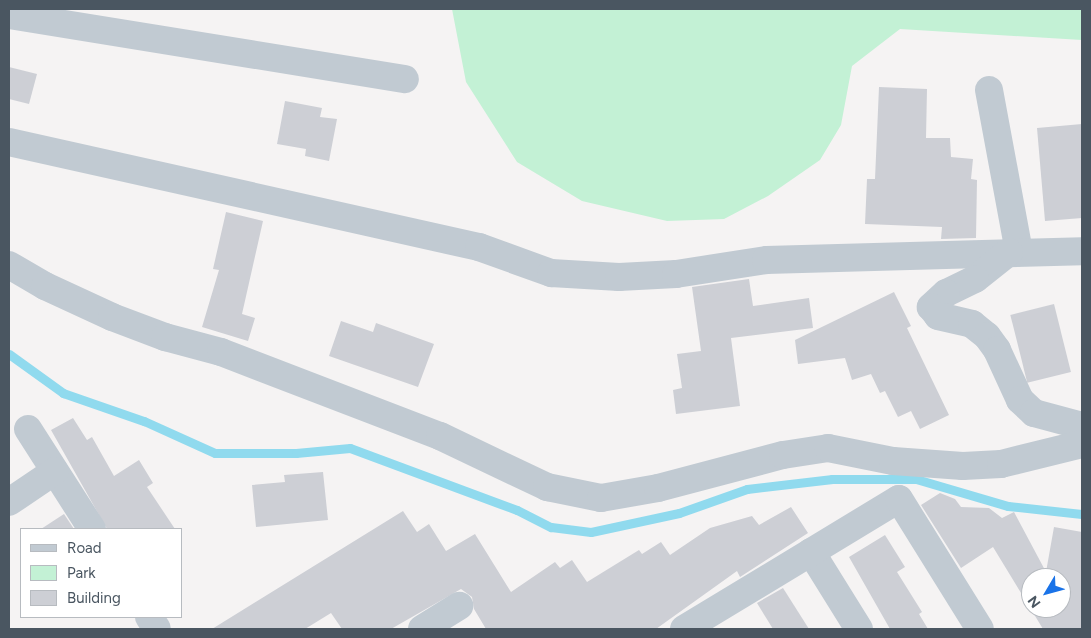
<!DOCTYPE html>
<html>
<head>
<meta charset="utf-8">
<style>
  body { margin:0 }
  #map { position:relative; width:1091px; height:638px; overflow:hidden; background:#f5f3f3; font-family:Figtree,sans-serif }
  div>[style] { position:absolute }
  .green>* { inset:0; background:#c3f1d5 }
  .stream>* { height:9px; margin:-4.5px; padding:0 4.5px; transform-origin:4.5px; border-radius:4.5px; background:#90daee }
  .building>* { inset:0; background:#cdcfd5; transform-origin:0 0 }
  .minor>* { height:28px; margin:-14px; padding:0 14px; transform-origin:14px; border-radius:14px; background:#c1cad2 }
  span { translate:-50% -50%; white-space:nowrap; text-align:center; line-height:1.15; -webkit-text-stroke:5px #fff; paint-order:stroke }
  .frame { position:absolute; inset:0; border:10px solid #4a5661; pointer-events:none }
  .legend { position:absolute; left:20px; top:528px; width:162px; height:90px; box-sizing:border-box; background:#fff; border:1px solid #b7bbc0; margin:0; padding:6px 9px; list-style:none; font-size:15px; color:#4a5661 }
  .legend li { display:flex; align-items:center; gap:10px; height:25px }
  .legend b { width:25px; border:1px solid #b7bbc0 }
  .north { position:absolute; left:1021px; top:568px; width:50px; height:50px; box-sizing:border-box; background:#fff; border:1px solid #b7bbc0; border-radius:50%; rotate:233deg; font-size:14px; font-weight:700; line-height:20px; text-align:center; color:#4a5661 }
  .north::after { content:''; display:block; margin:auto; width:18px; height:22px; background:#1a73e8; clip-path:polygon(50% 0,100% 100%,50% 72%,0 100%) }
</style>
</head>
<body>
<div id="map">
  <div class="green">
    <div style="clip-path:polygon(452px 9px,1082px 9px,1082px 40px,900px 29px,852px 66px,841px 125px,820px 160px,768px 196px,724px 219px,667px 221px,582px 201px,517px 162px,466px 82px)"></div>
  </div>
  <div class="stream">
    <div style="left:9px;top:354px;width:67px;rotate:35.8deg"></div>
    <div style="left:63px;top:393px;width:86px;rotate:19.1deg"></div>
    <div style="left:144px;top:421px;width:78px;rotate:24.3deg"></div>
    <div style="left:215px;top:453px;width:81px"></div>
    <div style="left:296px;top:453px;width:54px;rotate:-5.3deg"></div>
    <div style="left:350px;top:448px;width:178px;rotate:20.4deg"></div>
    <div style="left:517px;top:510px;width:38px;rotate:27deg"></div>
    <div style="left:551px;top:527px;width:40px;rotate:7.1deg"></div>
    <div style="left:591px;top:532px;width:90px;rotate:-12.2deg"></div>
    <div style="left:679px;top:513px;width:72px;rotate:-19.4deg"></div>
    <div style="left:747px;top:489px;width:86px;rotate:-6.7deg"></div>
    <div style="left:832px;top:479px;width:84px"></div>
    <div style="left:916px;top:479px;width:96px;rotate:16.4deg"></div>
    <div style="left:1008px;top:506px;width:74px;rotate:6.2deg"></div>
  </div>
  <div class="building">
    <div style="clip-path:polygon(9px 67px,37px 74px,29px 104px,9px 99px)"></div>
    <div style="clip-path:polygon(879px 87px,927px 89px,926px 138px,950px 138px,951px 157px,973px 159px,971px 179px,977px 180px,976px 238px,941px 239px,942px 227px,865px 224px,867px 179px,875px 179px)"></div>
    <div style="clip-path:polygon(285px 101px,322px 108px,320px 117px,337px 119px,329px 161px,305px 156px,306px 149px,277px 144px)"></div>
    <div style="clip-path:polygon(1082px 124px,1082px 218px,1045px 221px,1037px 128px)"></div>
    <div style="clip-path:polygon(226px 212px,263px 221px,242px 314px,255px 318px,248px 341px,202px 327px,219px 270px,213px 269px)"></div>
    <div style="clip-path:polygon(749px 279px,753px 306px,809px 298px,813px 328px,731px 338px,740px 406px,676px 414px,673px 390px,682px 388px,677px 354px,701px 351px,692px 287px)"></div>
    <div style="clip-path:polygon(894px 292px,911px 326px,907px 328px,949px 415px,920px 429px,911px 411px,898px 417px,885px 391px,880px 393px,871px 374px,852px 380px,845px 358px,798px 364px,795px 340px)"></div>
    <div style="left:1054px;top:304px;width:70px;height:45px;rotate:76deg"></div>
    <div style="clip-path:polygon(341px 321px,373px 332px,376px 323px,434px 344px,418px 387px,329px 356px)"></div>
    <div style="clip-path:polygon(73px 418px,87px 440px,92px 437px,114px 476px,139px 460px,153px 483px,147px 487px,175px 529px,107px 529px,51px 430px)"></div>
    <div style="clip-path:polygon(323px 472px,328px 520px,256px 527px,252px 485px,285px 482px,284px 475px)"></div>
    <div style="clip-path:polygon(evenodd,940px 493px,955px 499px,961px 507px,989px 508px,1002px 518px,1014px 512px,1046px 572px,1054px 527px,1082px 532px,1082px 629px,1043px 629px,993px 547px,961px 568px,921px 505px,940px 493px,1031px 578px,1061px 578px,1061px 608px,1031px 608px,1031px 578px)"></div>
    <div style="clip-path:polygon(791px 507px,808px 533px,740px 577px,737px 571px,656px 629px,486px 629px,474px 609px,472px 597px,461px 589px,391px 629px,342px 629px,331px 613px,305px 629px,212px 629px,403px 511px,417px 532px,429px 524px,446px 551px,475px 534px,511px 592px,555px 562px,560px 568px,572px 560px,587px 582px,639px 550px,642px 554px,661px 542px,670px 555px,710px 528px,752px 516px,759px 525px)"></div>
    <div style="clip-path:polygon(64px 514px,74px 529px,41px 529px)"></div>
    <div style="clip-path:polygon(885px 535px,905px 567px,897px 572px,922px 612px,919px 614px,928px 629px,890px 629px,849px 557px)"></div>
    <div style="clip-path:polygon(783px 588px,809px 629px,773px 629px,757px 603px)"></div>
  </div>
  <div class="minor">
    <div style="left:9px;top:15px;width:401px;rotate:9.2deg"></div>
    <div style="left:989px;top:90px;width:165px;rotate:79.5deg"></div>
    <div style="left:9px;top:142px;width:482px;rotate:12.6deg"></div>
    <div style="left:479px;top:247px;width:77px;rotate:19.9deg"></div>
    <div style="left:551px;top:273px;width:68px;rotate:3.4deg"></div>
    <div style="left:619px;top:277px;width:57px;rotate:-3deg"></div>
    <div style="left:676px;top:274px;width:91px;rotate:-8.8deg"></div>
    <div style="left:766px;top:260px;width:316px;rotate:-1.6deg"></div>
    <div style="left:1009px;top:252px;width:43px;rotate:141.5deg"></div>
    <div style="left:975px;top:279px;width:32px;rotate:154deg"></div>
    <div style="left:946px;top:293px;width:21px;rotate:137deg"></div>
    <div style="left:931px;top:307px;width:11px;rotate:52deg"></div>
    <div style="left:938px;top:316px;width:35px;rotate:13deg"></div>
    <div style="left:972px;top:324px;width:19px;rotate:39deg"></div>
    <div style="left:987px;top:336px;width:17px;rotate:54deg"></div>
    <div style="left:997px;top:350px;width:55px;rotate:65.3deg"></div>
    <div style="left:1020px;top:400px;width:19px;rotate:43deg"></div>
    <div style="left:1034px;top:413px;width:50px;rotate:15.2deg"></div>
    <div style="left:9px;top:265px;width:42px;rotate:30.3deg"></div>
    <div style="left:45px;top:286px;width:74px;rotate:24.8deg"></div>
    <div style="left:112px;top:317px;width:57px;rotate:20.7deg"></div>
    <div style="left:165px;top:337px;width:58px;rotate:15deg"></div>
    <div style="left:221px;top:352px;width:235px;rotate:21deg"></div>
    <div style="left:440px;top:436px;width:119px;rotate:25.5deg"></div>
    <div style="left:547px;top:487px;width:55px;rotate:11.5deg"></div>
    <div style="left:601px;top:498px;width:58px;rotate:-10deg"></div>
    <div style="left:658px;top:488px;width:129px;rotate:-14.8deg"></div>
    <div style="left:783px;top:455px;width:46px;rotate:-8.8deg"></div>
    <div style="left:828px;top:448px;width:66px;rotate:11.3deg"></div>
    <div style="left:893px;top:461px;width:70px;rotate:4.1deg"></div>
    <div style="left:963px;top:466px;width:38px;rotate:-3deg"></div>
    <div style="left:1001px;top:464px;width:83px;rotate:-13.9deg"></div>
    <div style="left:28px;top:429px;width:119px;rotate:57.4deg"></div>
    <div style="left:9px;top:502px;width:55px;rotate:-34deg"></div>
    <div style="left:811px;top:552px;width:91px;rotate:58.1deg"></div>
    <div style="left:149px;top:617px;width:14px;rotate:56deg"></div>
    <div style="left:422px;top:629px;width:44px;rotate:-31.9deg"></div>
    <div style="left:684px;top:629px;width:251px;rotate:-31.2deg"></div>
    <div style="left:899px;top:499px;width:153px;rotate:58.1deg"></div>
  </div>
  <div class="frame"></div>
  <ul class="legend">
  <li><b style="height:6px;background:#c1cad2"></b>Road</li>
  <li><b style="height:14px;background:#c3f1d5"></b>Park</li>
  <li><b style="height:14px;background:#cdcfd5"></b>Building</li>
  </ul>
  <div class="north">N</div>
</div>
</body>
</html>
